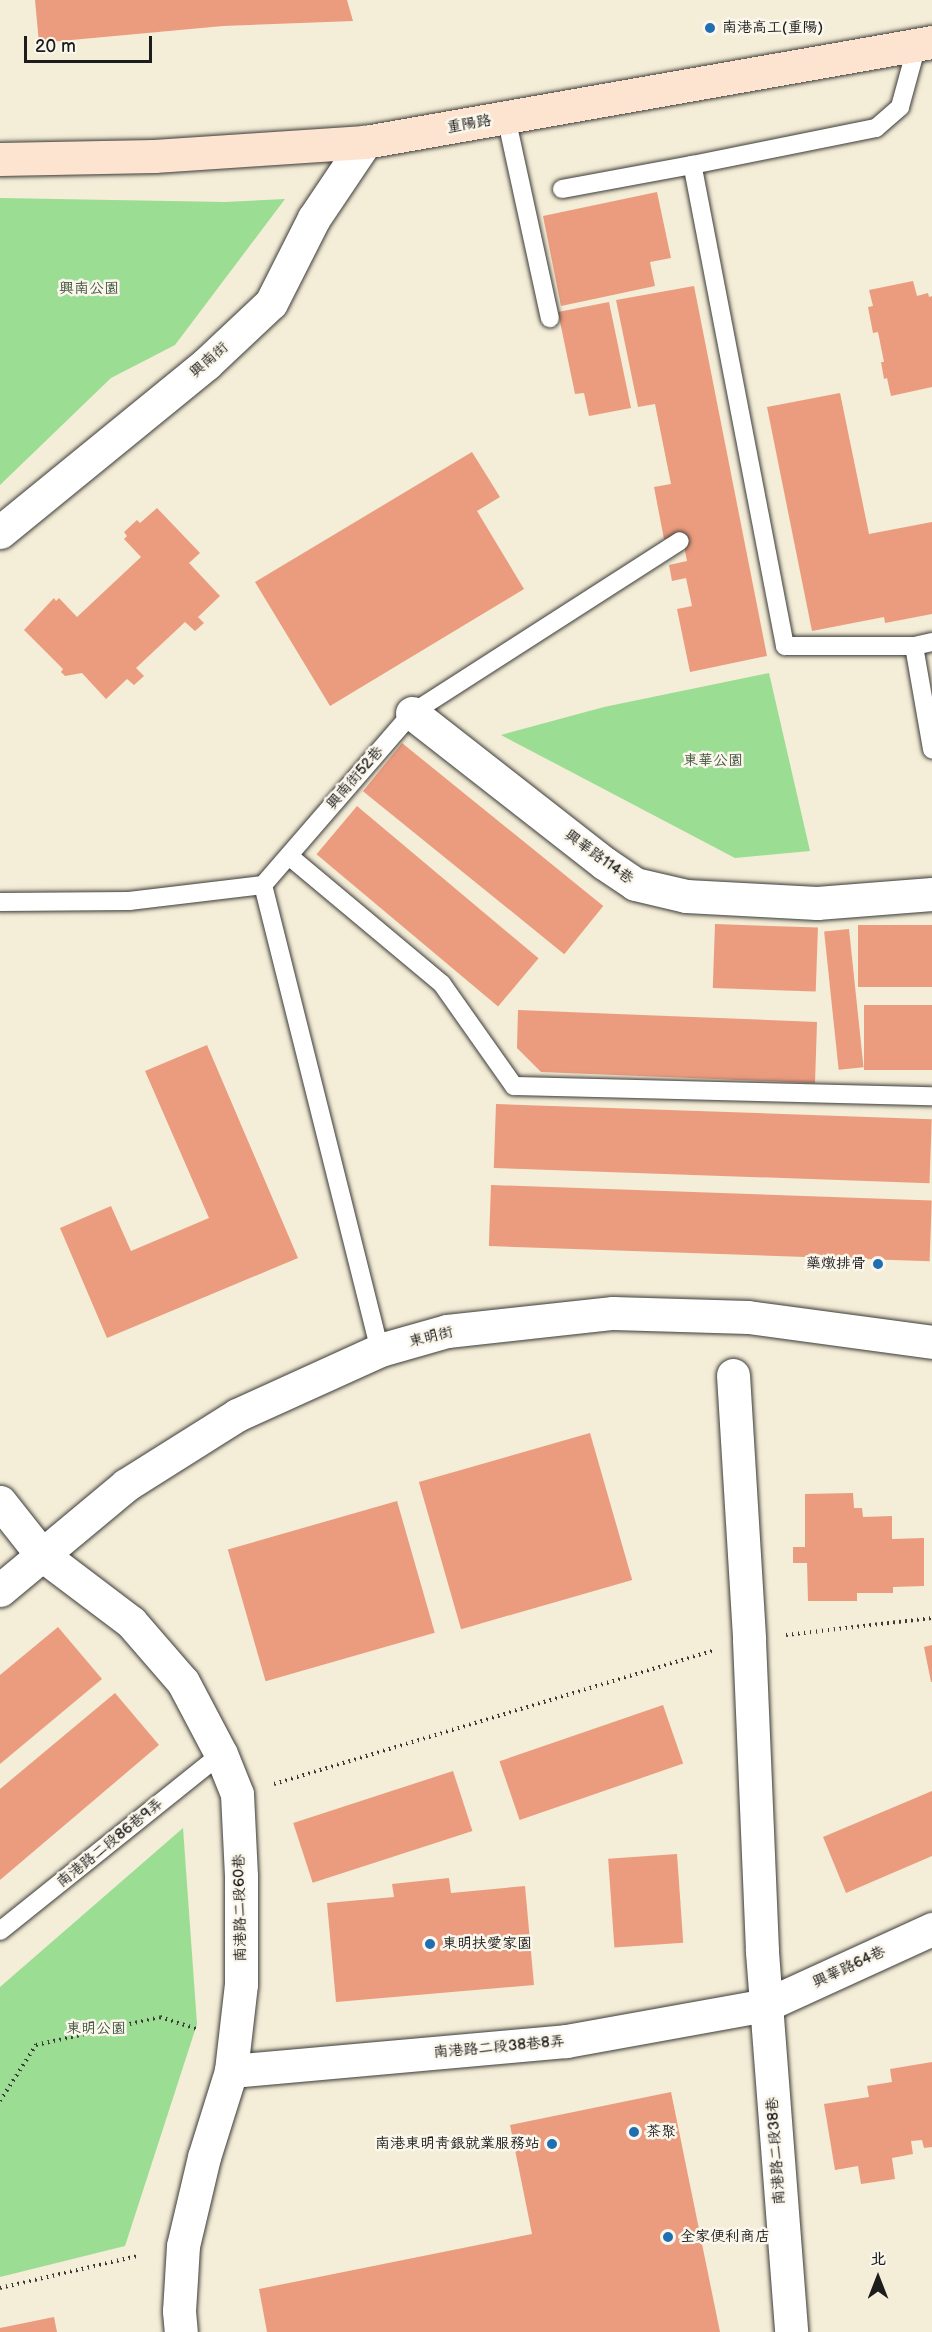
<!DOCTYPE html>
<html>
<head>
<meta charset="utf-8">
<style>
  body { margin:0 }
  #map { position:relative; width:932px; height:2332px; overflow:hidden; background:#f4edd7; font-family:"Balsamiq Sans","LXGW WenKai TC",sans-serif }
  div>[style] { position:absolute }
  .green>* { inset:0; background:#9bdd93 }
  .building>* { inset:0; background:#eb9c7f; transform-origin:0 0 }
  .path>* { height:4px; margin-top:-2px; transform-origin:0; background:repeating-linear-gradient(90deg,#3c3b38 0 1.5px,transparent 0 6px) }
  .roads { filter:drop-shadow(0 0 2px #3c3b38) drop-shadow(0 0 2px #3c3b38) }
  .lane>* { height:18px; margin:-9px; padding:0 9px; transform-origin:9px; border-radius:9px; background:#fff }
  .street>* { height:33px; margin:-16.5px; padding:0 16.5px; transform-origin:16.5px; border-radius:16.5px; background:#fff }
  .secondary>* { height:33px; margin:-16.5px; padding:0 16.5px; transform-origin:16.5px; border-radius:16.5px; background:#fde4d1 }
  .dots>* { width:16px; height:16px; translate:-50% -50%; box-sizing:border-box; border:3px solid #fbf7ec; border-radius:50% }
  span { translate:-50% -50%; white-space:nowrap; text-align:center; line-height:1.15; -webkit-text-stroke:5px #fbf7ec; paint-order:stroke }
  .poi-label { font-size:15px; color:#1c1c1c }
  .left { translate:0 -50%; text-align:left }
  .right { translate:-100% -50%; text-align:right }
  .street-label { font-size:15px; color:#1c1c1c }
  .park-label { font-size:15px; color:#425640 }
  .north { position:absolute; left:848px; top:2248px; width:60px; height:60px; -webkit-text-stroke:4px #fbf7ec; paint-order:stroke; rotate:0deg; font-size:16px; font-weight:700; line-height:24px; text-align:center; color:#1c1c1c }
  .north::after { content:''; display:block; margin:auto; width:21px; height:27px; background:#1c1c1c; clip-path:polygon(50% 0,100% 100%,50% 72%,0 100%) }
  .scale { position:absolute; left:24px; top:36px; width:128px; height:27px; box-sizing:border-box; border:3px solid #1c1c1c; border-top:0; padding-left:8px; font-size:18px; line-height:21px; white-space:nowrap; color:#1c1c1c; -webkit-text-stroke:4px #fbf7ec; paint-order:stroke }
</style>
</head>
<body>
<div id="map">
  <div class="green">
    <div style="clip-path:polygon(0 198px,225px 202px,285px 199px,175px 345px,111px 378px,0 485px)"></div>
    <div style="clip-path:polygon(769px 673px,810px 851px,735px 858px,501px 735px,604px 707px)"></div>
    <div style="clip-path:polygon(183px 1828px,197px 2024px,125px 2246px,0 2277px,0 1987px)"></div>
  </div>
  <div class="building">
    <div style="clip-path:polygon(35px 0,347px 0,353px 21px,223px 26px,39px 43px)"></div>
    <div style="clip-path:polygon(657px 192px,671px 258px,650px 262px,655px 286px,561px 306px,543px 216px)"></div>
    <div style="clip-path:polygon(913px 281px,917px 296px,928px 293px,929px 297px,932px 296px,932px 387px,891px 396px,887px 378px,884px 379px,881px 362px,884px 362px,878px 332px,873px 333px,868px 307px,873px 306px,869px 290px)"></div>
    <div style="clip-path:polygon(694px 286px,767px 656px,690px 672px,677px 609px,692px 606px,686px 578px,672px 581px,669px 565px,687px 561px,682px 536px,664px 539px,654px 487px,671px 484px,655px 404px,638px 407px,616px 300px)"></div>
    <div style="clip-path:polygon(609px 302px,631px 408px,589px 416px,584px 393px,575px 394px,558px 312px)"></div>
    <div style="clip-path:polygon(840px 393px,869px 534px,932px 522px,932px 614px,885px 623px,884px 617px,812px 631px,767px 407px)"></div>
    <div style="clip-path:polygon(472px 452px,500px 497px,477px 511px,524px 589px,330px 706px,255px 582px)"></div>
    <div style="clip-path:polygon(157px 508px,200px 553px,189px 563px,220px 596px,198px 617px,204px 623px,195px 631px,185px 622px,136px 668px,144px 676px,134px 685px,127px 679px,106px 699px,82px 673px,65px 676px,61px 672px,63px 669px,24px 630px,54px 598px,56px 601px,59px 598px,77px 617px,141px 557px,124px 539px,127px 536px,124px 532px,137px 520px,140px 523px)"></div>
    <div style="left:402px;top:743px;width:259px;height:62px;rotate:39deg"></div>
    <div style="left:357px;top:806px;width:237px;height:63px;rotate:40deg"></div>
    <div style="left:715px;top:924px;width:103px;height:64px;rotate:2deg"></div>
    <div style="left:932px;top:925px;width:62px;height:74px;rotate:90deg"></div>
    <div style="left:849px;top:929px;width:139px;height:25px;rotate:84deg"></div>
    <div style="left:932px;top:1005px;width:65px;height:68px;rotate:90deg"></div>
    <div style="clip-path:polygon(518px 1010px,817px 1022px,815px 1083px,541px 1072px,517px 1048px)"></div>
    <div style="clip-path:polygon(207px 1045px,298px 1258px,107px 1338px,60px 1228px,111px 1206px,131px 1251px,209px 1218px,145px 1071px)"></div>
    <div style="left:496px;top:1104px;width:436px;height:64px;rotate:2deg"></div>
    <div style="left:491px;top:1185px;width:441px;height:61px;rotate:2deg"></div>
    <div style="left:590px;top:1433px;width:153px;height:178px;rotate:74deg"></div>
    <div style="clip-path:polygon(853px 1493px,854px 1508px,862px 1508px,863px 1517px,892px 1516px,892px 1539px,924px 1538px,924px 1586px,893px 1587px,893px 1593px,857px 1593px,857px 1601px,808px 1601px,807px 1563px,793px 1563px,793px 1547px,805px 1547px,805px 1494px)"></div>
    <div style="left:397px;top:1501px;width:137px;height:176px;rotate:74deg"></div>
    <div style="clip-path:polygon(58px 1627px,102px 1679px,0 1764px,0 1675px)"></div>
    <div style="clip-path:polygon(932px 1645px,932px 1682px,931px 1682px,924px 1647px)"></div>
    <div style="clip-path:polygon(115px 1693px,159px 1745px,0 1880px,0 1789px)"></div>
    <div style="left:663px;top:1705px;width:62px;height:173px;rotate:71deg"></div>
    <div style="left:453px;top:1771px;width:63px;height:168px;rotate:72deg"></div>
    <div style="clip-path:polygon(932px 1791px,932px 1856px,846px 1893px,823px 1837px)"></div>
    <div style="left:677px;top:1854px;width:89px;height:69px;rotate:86deg"></div>
    <div style="clip-path:polygon(449px 1878px,451px 1893px,525px 1886px,534px 1985px,336px 2002px,327px 1903px,394px 1897px,392px 1884px)"></div>
    <div style="clip-path:polygon(932px 2062px,932px 2147px,924px 2148px,922px 2140px,911px 2141px,913px 2154px,892px 2158px,895px 2179px,861px 2184px,858px 2166px,835px 2170px,824px 2104px,869px 2097px,867px 2086px,892px 2082px,890px 2069px)"></div>
    <div style="clip-path:polygon(671px 2092px,720px 2332px,267px 2332px,259px 2289px,532px 2234px,510px 2125px)"></div>
    <div style="clip-path:polygon(54px 2317px,57px 2332px,0 2332px,0 2328px)"></div>
  </div>
  <div class="path">
    <div style="left:786px;top:1635px;width:147px;rotate:-6.6deg"></div>
    <div style="left:274px;top:1784px;width:458px;rotate:-16.9deg"></div>
    <div style="left:0;top:2101px;width:67px;rotate:-57.3deg"></div>
    <div style="left:36px;top:2045px;width:127px;rotate:-12.7deg"></div>
    <div style="left:160px;top:2017px;width:40px;rotate:18deg"></div>
    <div style="left:0;top:2288px;width:141px;rotate:-13.1deg"></div>
  </div>
  <div class="roads">
    <div class="lane">
      <div style="left:506px;top:117px;width:206px;rotate:77.7deg"></div>
      <div style="left:562px;top:189px;width:132px;rotate:-10.5deg"></div>
      <div style="left:932px;top:642px;width:18px;rotate:167deg"></div>
      <div style="left:914px;top:646px;width:105px;rotate:80.1deg"></div>
      <div style="left:914px;top:646px;width:129px;rotate:180deg"></div>
      <div style="left:785px;top:646px;width:490px;rotate:-100.9deg"></div>
      <div style="left:692px;top:165px;width:188px;rotate:-11.4deg"></div>
      <div style="left:876px;top:128px;width:32px;rotate:-41deg"></div>
      <div style="left:900px;top:107px;width:64px;rotate:-74.7deg"></div>
      <div style="left:289px;top:856px;width:199px;rotate:39.9deg"></div>
      <div style="left:442px;top:984px;width:125px;rotate:54.8deg"></div>
      <div style="left:514px;top:1086px;width:418px;rotate:1.4deg"></div>
      <div style="left:263px;top:885px;width:479px;rotate:75.9deg"></div>
      <div style="left:0;top:902px;width:129px;rotate:-0.4deg"></div>
      <div style="left:129px;top:901px;width:135px;rotate:-6.8deg"></div>
      <div style="left:263px;top:885px;width:228px;rotate:-49.1deg"></div>
      <div style="left:412px;top:713px;width:318px;rotate:-32.7deg"></div>
      <div style="left:0;top:1931px;width:283px;rotate:-38.7deg"></div>
    </div>
    <div class="street">
      <div style="left:0;top:532px;width:266px;rotate:-39.2deg"></div>
      <div style="left:206px;top:364px;width:89px;rotate:-43.2deg"></div>
      <div style="left:271px;top:303px;width:95px;rotate:-63.2deg"></div>
      <div style="left:314px;top:218px;width:92px;rotate:-56.1deg"></div>
      <div style="left:412px;top:713px;width:244px;rotate:38deg"></div>
      <div style="left:604px;top:863px;width:37px;rotate:34deg"></div>
      <div style="left:635px;top:884px;width:52px;rotate:13.2deg"></div>
      <div style="left:686px;top:896px;width:131px;rotate:3.1deg"></div>
      <div style="left:817px;top:903px;width:115px;rotate:-4.5deg"></div>
      <div style="left:733px;top:1375px;width:265px;rotate:86.5deg"></div>
      <div style="left:749px;top:1640px;width:312px;rotate:87.6deg"></div>
      <div style="left:762px;top:1952px;width:381px;rotate:85.6deg"></div>
      <div style="left:0;top:1502px;width:66px;rotate:51.7deg"></div>
      <div style="left:41px;top:1554px;width:113px;rotate:37.1deg"></div>
      <div style="left:131px;top:1622px;width:79px;rotate:49.1deg"></div>
      <div style="left:183px;top:1682px;width:81px;rotate:62.2deg"></div>
      <div style="left:221px;top:1754px;width:43px;rotate:68.2deg"></div>
      <div style="left:237px;top:1794px;width:82px;rotate:87.2deg"></div>
      <div style="left:241px;top:1876px;width:108px;rotate:90deg"></div>
      <div style="left:241px;top:1984px;width:88px;rotate:96.6deg"></div>
      <div style="left:231px;top:2071px;width:90px;rotate:107.4deg"></div>
      <div style="left:204px;top:2157px;width:91px;rotate:103.3deg"></div>
      <div style="left:183px;top:2246px;width:65px;rotate:93.5deg"></div>
      <div style="left:179px;top:2311px;width:21px;rotate:85deg"></div>
      <div style="left:0;top:1590px;width:164px;rotate:-39.8deg"></div>
      <div style="left:126px;top:1485px;width:131px;rotate:-32.2deg"></div>
      <div style="left:237px;top:1415px;width:157px;rotate:-24.4deg"></div>
      <div style="left:380px;top:1350px;width:70px;rotate:-15.8deg"></div>
      <div style="left:447px;top:1331px;width:167px;rotate:-6.2deg"></div>
      <div style="left:613px;top:1313px;width:135px;rotate:1.7deg"></div>
      <div style="left:748px;top:1317px;width:186px;rotate:7.7deg"></div>
      <div style="left:231px;top:2071px;width:336px;rotate:-5.1deg"></div>
      <div style="left:566px;top:2041px;width:203px;rotate:-10.2deg"></div>
      <div style="left:766px;top:2005px;width:183px;rotate:-24.6deg"></div>
    </div>
    <div class="secondary">
      <div style="left:0;top:159px;width:154px;rotate:-1.1deg"></div>
      <div style="left:154px;top:156px;width:211px;rotate:-3.8deg"></div>
      <div style="left:365px;top:142px;width:576px;rotate:-10deg"></div>
    </div>
  </div>
  <div class="dots">
    <div style="left:710px;top:28px;background:#1f6fb2"></div>
    <div style="left:878px;top:1264px;background:#1f6fb2"></div>
    <div style="left:430px;top:1944px;background:#1f6fb2"></div>
    <div style="left:634px;top:2132px;background:#1f6fb2"></div>
    <div style="left:552px;top:2144px;background:#1f6fb2"></div>
    <div style="left:668px;top:2237px;background:#1f6fb2"></div>
  </div>
  <div class="poi-label">
    <span class="left" style="left:722px;top:28px">南港高工(重陽)</span>
    <span class="right" style="left:866px;top:1264px">藥燉排骨</span>
    <span class="left" style="left:442px;top:1944px">東明扶愛家園</span>
    <span class="left" style="left:646px;top:2132px">茶聚</span>
    <span class="right" style="left:540px;top:2144px">南港東明青銀就業服務站</span>
    <span class="left" style="left:680px;top:2237px">全家便利商店</span>
  </div>
  <div class="street-label">
    <span style="left:469px;top:124px;rotate:-10deg">重陽路</span>
    <span style="left:209px;top:360px;rotate:-41deg">興南街</span>
    <span style="left:355px;top:778px;rotate:-49deg">興南街52巷</span>
    <span style="left:599px;top:857px;rotate:36deg">興華路114巷</span>
    <span style="left:431px;top:1337px;rotate:-14deg">東明街</span>
    <span style="left:110px;top:1843px;rotate:-39deg">南港路二段86巷9弄</span>
    <span style="left:240px;top:1908px;rotate:-91deg">南港路二段60巷</span>
    <span style="left:849px;top:1967px;rotate:-25deg">興華路64巷</span>
    <span style="left:499px;top:2047px;rotate:-5deg">南港路二段38巷8弄</span>
    <span style="left:776px;top:2151px;rotate:-94deg">南港路二段38巷</span>
  </div>
  <div class="park-label">
    <span style="left:89px;top:289px">興南公園</span>
    <span style="left:713px;top:761px">東華公園</span>
    <span style="left:96px;top:2029px">東明公園</span>
  </div>
  <div class="north">北</div>
  <div class="scale">20 m</div>
</div>
</body>
</html>
